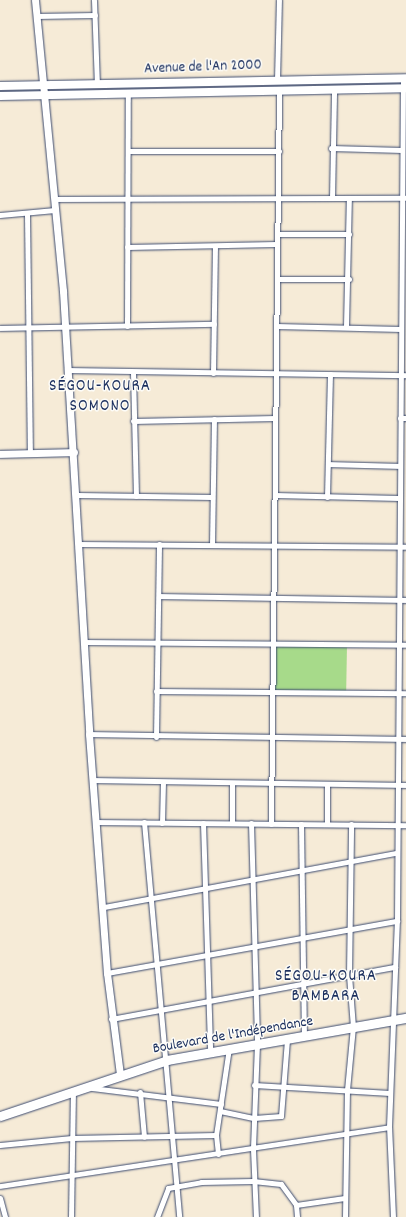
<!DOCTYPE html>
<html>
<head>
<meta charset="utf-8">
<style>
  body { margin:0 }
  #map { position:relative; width:406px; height:1217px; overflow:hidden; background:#f6ebd7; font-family:Dekko,sans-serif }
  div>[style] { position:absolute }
  .green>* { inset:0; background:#a7da8a; transform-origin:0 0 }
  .roads { filter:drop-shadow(0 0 1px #3c4b70) drop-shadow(0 0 1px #3c4b70) }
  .minor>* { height:5px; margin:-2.5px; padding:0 2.5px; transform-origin:2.5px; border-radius:2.5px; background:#fff }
  .tertiary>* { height:7px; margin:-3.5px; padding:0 3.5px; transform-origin:3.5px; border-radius:3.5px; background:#fff }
  .primary>* { height:8px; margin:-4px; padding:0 4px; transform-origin:4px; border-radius:4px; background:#fff }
  .trunk>* { height:9px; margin:-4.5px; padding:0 4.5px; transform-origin:4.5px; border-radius:4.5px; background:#fff }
  span { translate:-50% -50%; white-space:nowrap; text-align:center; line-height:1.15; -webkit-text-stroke:3px #fdfcf7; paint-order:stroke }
  .street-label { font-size:15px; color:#1b2f5e }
  .quarter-label { font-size:17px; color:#1b2f5e; letter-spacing:1px }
</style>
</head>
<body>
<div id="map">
  <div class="green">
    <div style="left:274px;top:644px;width:73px;height:48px;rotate:1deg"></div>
  </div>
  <div class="roads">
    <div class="minor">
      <div style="left:94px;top:0;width:85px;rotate:88deg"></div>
      <div style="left:36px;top:16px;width:59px;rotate:-1deg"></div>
      <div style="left:277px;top:80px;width:80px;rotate:-88.6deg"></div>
      <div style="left:331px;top:148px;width:71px;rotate:1.6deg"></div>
      <div style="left:128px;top:151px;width:151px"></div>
      <div style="left:332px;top:198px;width:108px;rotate:-88.9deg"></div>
      <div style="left:54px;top:199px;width:351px;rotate:-0.2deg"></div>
      <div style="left:27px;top:214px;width:239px;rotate:89.3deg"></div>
      <div style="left:0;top:215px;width:55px;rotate:-5.2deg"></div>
      <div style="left:278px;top:234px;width:71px"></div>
      <div style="left:127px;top:247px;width:149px;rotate:-1.2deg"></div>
      <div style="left:278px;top:279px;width:71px"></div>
      <div style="left:127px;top:326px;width:232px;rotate:-89.8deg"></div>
      <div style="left:276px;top:326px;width:125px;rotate:1.4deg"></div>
      <div style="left:346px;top:326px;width:128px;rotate:-88.7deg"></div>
      <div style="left:0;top:328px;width:214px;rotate:-1.1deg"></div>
      <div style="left:69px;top:370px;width:337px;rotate:0.9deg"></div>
      <div style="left:133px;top:373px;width:123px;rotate:88.6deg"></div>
      <div style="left:213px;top:373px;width:126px;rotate:-89.1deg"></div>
      <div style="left:400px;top:418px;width:6px"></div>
      <div style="left:133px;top:421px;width:142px;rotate:-1.2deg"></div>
      <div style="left:328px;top:464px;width:72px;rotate:1.6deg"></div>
      <div style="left:77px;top:495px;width:135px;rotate:0.8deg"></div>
      <div style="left:275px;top:495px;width:124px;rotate:1.4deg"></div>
      <div style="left:327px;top:497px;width:123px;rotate:-88.6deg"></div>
      <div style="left:81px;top:544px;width:325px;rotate:0.5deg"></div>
      <div style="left:212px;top:545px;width:126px;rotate:-89.1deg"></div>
      <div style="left:159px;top:596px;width:247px;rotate:0.9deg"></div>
      <div style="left:85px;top:642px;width:321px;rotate:0.5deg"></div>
      <div style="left:156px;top:691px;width:250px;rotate:0.5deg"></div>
      <div style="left:89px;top:734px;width:317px;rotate:0.9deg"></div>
      <div style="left:156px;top:737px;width:193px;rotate:-89.1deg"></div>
      <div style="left:93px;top:780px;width:313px;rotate:0.9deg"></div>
      <div style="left:327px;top:785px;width:39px;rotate:90deg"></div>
      <div style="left:96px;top:822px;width:310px;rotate:0.6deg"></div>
      <div style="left:144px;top:822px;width:397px;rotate:84.9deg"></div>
      <div style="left:162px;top:823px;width:40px;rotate:-88.6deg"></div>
      <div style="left:203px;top:823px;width:228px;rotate:88.2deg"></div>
      <div style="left:232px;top:823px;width:39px;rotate:-90deg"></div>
      <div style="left:251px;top:823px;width:221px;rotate:88.4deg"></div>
      <div style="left:257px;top:1044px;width:105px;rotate:92.2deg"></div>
      <div style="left:253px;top:1149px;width:68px;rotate:87.5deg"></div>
      <div style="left:271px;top:824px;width:734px;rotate:-89.38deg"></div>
      <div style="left:301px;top:824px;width:213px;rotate:89.2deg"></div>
      <div style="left:104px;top:907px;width:297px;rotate:-10.5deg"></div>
      <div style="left:107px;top:973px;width:295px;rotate:-10.2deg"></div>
      <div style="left:111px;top:1019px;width:289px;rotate:-10.4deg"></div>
      <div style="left:254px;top:1085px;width:136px;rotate:3.4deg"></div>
      <div style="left:92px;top:1088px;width:130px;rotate:7.1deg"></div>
      <div style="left:140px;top:1092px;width:45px;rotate:84.9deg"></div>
      <div style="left:220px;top:1111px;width:35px;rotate:12deg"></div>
      <div style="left:254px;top:1118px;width:27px;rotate:-4deg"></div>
      <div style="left:281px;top:1116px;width:77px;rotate:-85.5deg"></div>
      <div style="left:0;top:1145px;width:72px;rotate:-5.6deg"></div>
      <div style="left:72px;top:1138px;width:144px;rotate:-1.2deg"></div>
      <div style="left:218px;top:1154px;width:19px;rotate:-96deg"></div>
      <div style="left:216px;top:1135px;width:88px;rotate:-81.5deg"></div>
      <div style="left:0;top:1186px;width:393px;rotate:-8.6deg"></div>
      <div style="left:0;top:1198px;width:20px;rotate:75deg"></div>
      <div style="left:296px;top:1205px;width:49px;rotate:-8.1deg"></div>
      <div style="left:71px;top:1217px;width:126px;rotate:-89.1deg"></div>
      <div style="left:157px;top:1217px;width:31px;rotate:-69deg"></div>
      <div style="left:168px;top:1188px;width:34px;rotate:-10deg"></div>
      <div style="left:201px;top:1182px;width:52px;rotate:-1.1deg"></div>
      <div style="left:253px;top:1181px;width:28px;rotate:6deg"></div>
      <div style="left:281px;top:1184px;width:26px;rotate:54deg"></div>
      <div style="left:296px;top:1205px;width:12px;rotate:85deg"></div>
      <div style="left:345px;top:1217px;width:127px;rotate:-89.1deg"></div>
      <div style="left:347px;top:1090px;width:63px;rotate:-84.6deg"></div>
      <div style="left:353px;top:1027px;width:52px;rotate:-94.4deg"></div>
      <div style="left:349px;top:975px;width:151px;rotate:-89.2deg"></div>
      <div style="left:393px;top:1217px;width:90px;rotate:-92.5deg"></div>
      <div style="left:389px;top:1127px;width:206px;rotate:-87.8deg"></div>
      <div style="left:397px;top:921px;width:843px;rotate:-89.59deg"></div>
    </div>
    <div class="tertiary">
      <div style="left:35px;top:0;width:292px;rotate:84.5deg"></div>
      <div style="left:63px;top:291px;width:444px;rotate:86.6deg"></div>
      <div style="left:89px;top:734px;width:240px;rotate:85.7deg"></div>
      <div style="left:107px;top:973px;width:103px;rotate:82.7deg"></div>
      <div style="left:0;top:454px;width:74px;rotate:-1.5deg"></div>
    </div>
    <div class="primary">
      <div style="left:0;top:86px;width:406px;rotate:-1.1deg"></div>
      <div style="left:0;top:96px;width:406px;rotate:-1.1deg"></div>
    </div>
    <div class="trunk">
      <div style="left:0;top:1116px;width:176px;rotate:-18.5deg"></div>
      <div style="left:167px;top:1060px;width:243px;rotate:-10deg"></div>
    </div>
  </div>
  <div class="street-label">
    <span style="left:203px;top:68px;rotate:-2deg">Avenue de l'An 2000</span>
    <span style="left:233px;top:1036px;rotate:-10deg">Boulevard de l'Indépendance</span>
  </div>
  <div class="quarter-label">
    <span style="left:100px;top:398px">SÉGOU-KOURA<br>SOMONO</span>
    <span style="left:326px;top:988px">SÉGOU-KOURA<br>BAMBARA</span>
  </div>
</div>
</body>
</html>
